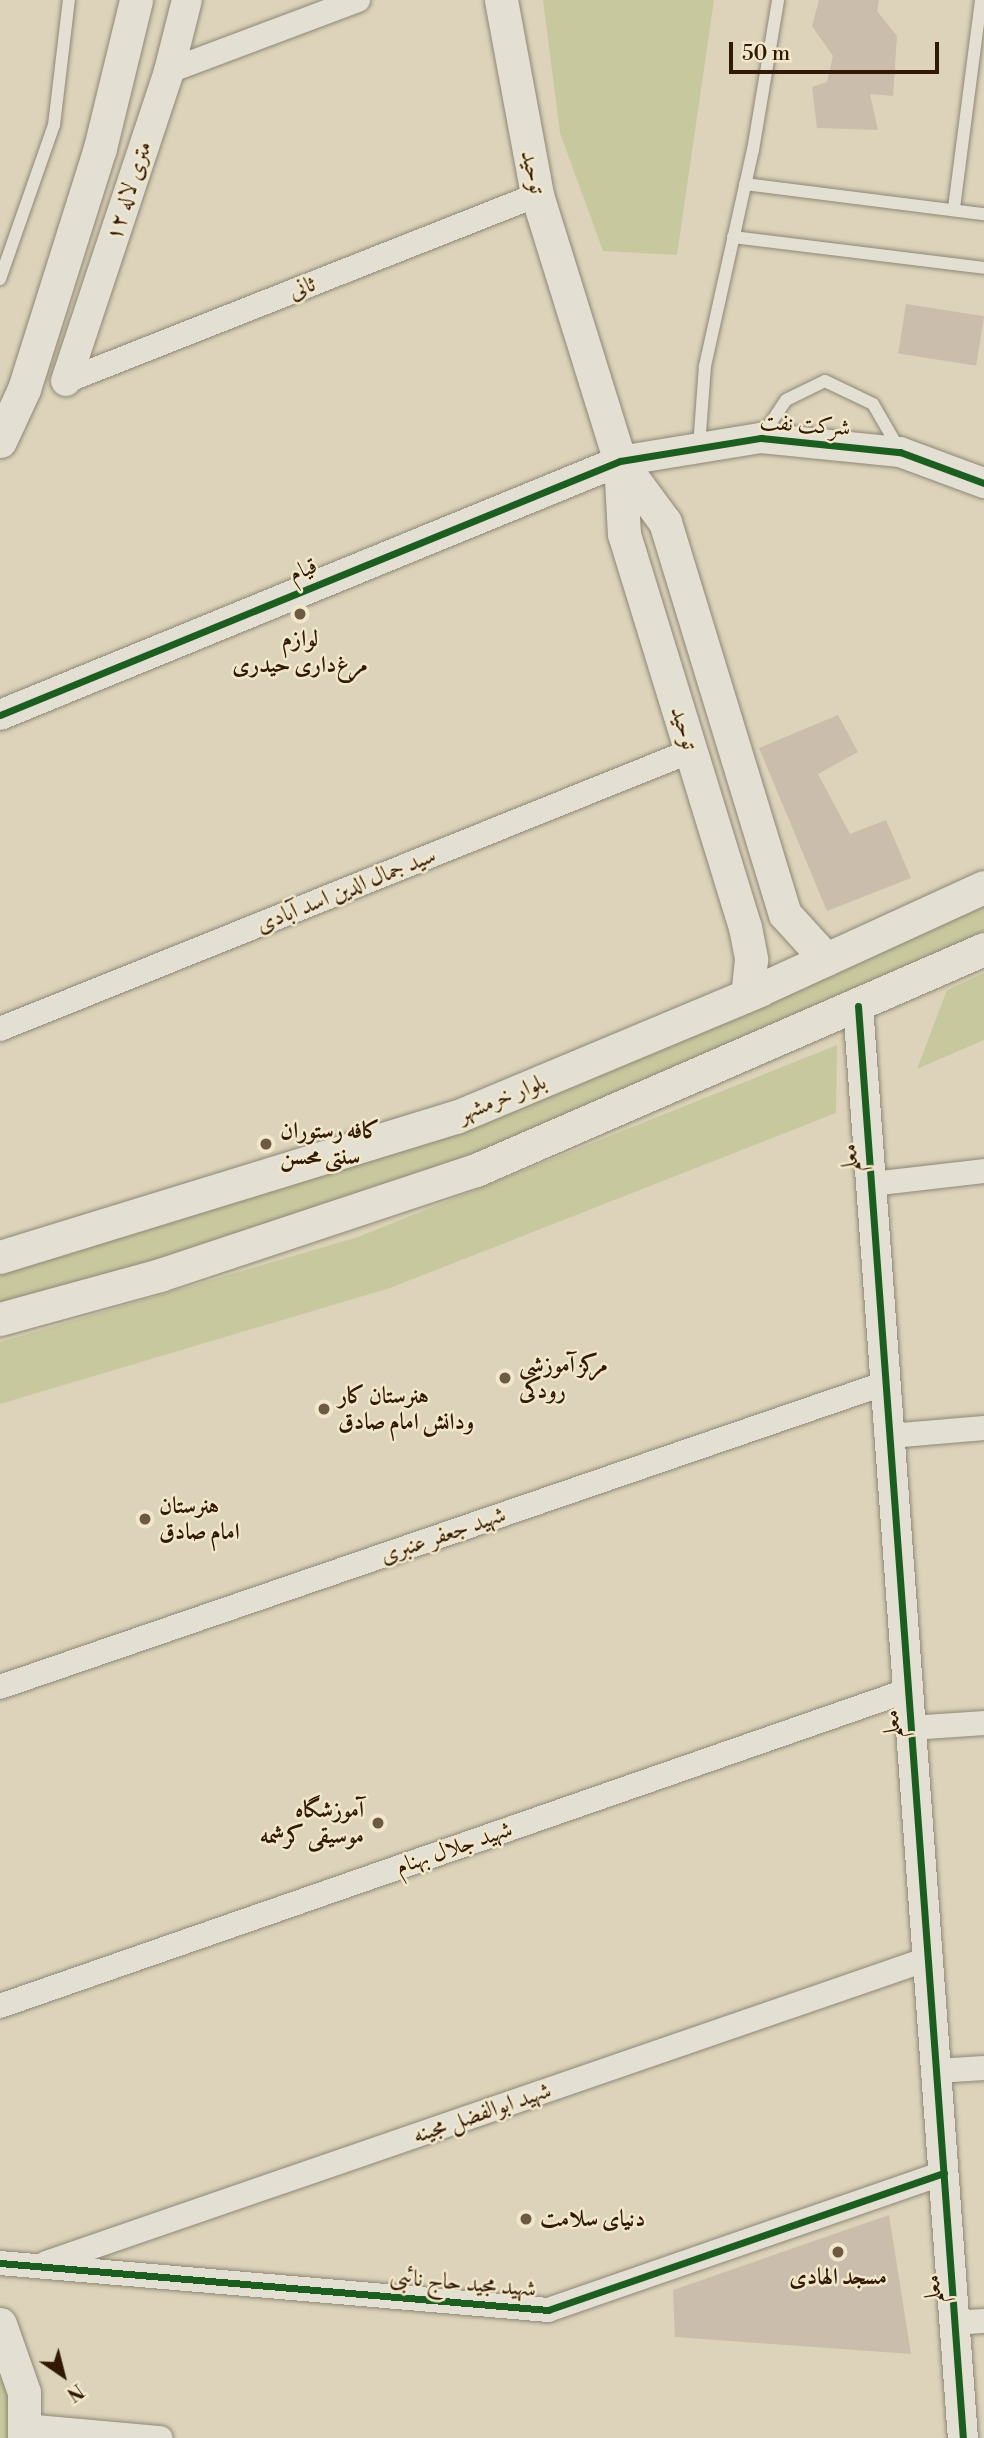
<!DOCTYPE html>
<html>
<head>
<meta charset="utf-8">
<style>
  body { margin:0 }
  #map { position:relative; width:984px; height:2438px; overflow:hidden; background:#dcd3ba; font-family:"Libre Bodoni",Amiri,serif }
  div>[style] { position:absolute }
  .green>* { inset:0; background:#c8c89f }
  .building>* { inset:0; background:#cbbdab; transform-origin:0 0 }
  .roads { filter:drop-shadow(0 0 2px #8f8776) drop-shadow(0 0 2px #8f8776) }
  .service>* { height:12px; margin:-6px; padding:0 6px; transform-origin:6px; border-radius:6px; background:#e3dfd3 }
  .minor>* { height:24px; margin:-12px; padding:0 12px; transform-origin:12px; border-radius:12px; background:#e3dfd3 }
  .tertiary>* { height:30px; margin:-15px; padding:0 15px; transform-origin:15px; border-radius:15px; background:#e3dfd3 }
  .secondary>* { height:33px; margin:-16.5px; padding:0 16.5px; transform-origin:16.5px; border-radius:16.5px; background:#e3dfd3 }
  .cycleway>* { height:7px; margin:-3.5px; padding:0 3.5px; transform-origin:3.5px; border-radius:3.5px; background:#1b5e20 }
  .dots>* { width:19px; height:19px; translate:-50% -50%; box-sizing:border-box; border:4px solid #f1e7ca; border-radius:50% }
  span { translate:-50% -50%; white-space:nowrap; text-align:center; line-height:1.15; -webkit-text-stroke:5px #f1e7ca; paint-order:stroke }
  .street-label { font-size:23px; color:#311906 }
  .poi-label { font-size:23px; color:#311906; font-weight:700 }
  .left { translate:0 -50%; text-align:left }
  .right { translate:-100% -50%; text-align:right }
  .north { position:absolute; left:28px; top:2340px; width:70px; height:70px; -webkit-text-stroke:5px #f1e7ca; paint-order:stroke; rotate:145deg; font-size:19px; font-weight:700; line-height:28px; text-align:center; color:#311906 }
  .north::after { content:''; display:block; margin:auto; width:24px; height:32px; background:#311906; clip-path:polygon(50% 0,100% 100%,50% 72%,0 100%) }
  .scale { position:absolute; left:729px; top:42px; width:210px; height:32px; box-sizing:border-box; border:4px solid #311906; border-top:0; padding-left:9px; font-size:21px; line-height:24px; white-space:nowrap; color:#311906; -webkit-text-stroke:5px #f1e7ca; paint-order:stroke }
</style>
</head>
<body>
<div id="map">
  <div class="green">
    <div style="clip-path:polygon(543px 0,714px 0,677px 255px,603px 251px,560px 133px)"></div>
    <div style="clip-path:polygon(984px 902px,984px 936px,468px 1159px,157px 1261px,0 1306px,0 1270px)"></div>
    <div style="clip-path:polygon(984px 973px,984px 1040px,917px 1069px,947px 990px)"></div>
    <div style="clip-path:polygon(837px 1045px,836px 1113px,390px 1288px,0 1404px,0 1342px,358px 1237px)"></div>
    <div style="clip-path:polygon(0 2322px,17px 2438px,0 2438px)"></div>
  </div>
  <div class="building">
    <div style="clip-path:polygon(819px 0,879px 0,877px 11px,897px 36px,893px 96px,870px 94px,878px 130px,817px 128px,812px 87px,827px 82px,833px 56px,812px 26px)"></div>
    <div style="left:906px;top:304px;width:79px;height:50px;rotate:9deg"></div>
    <div style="clip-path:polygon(838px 715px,858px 752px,818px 774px,850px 834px,886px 820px,911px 878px,827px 911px,759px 748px)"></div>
    <div style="clip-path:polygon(889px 2215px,911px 2354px,675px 2337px,673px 2290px)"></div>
  </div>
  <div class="roads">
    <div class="service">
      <div style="left:745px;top:184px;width:241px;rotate:7.2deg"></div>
      <div style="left:954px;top:208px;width:210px;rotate:-82.6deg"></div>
      <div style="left:733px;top:237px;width:253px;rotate:7deg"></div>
      <div style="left:0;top:279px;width:163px;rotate:-70.7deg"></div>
      <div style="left:54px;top:125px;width:126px;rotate:-83.2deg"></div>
      <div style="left:762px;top:436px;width:43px;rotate:-56.3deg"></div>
      <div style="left:786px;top:400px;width:43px;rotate:-26deg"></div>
      <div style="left:825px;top:381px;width:53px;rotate:25.6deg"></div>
      <div style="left:873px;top:404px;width:52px;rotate:60deg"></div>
      <div style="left:699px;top:447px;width:81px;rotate:-85.8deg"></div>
      <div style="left:705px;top:366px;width:221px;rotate:-77.5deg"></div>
      <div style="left:753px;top:150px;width:152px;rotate:-80.5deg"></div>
    </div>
    <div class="minor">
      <div style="left:169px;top:71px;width:202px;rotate:-20.6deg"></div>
      <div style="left:66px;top:381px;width:506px;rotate:-21.55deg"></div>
      <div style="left:0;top:1029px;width:745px;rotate:-21.92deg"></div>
      <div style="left:872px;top:1184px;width:113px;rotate:-6.6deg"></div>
      <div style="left:890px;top:1436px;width:94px;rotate:-4.9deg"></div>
      <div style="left:0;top:1687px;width:937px;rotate:-18.94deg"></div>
      <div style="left:911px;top:1728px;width:73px;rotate:-3.9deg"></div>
      <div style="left:0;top:2006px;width:962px;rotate:-19.17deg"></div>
      <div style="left:936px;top:2071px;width:48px;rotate:-3.6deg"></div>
      <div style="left:0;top:2263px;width:550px;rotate:4.9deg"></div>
      <div style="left:548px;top:2310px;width:419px;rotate:-19.1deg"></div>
      <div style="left:46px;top:2263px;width:933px;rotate:-19.02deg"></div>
      <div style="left:955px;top:2323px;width:29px;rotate:-4deg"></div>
      <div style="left:25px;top:2426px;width:136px;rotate:5.1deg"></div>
    </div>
    <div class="tertiary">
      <div style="left:66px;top:381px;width:327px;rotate:-71.6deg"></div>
      <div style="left:169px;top:71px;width:73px;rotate:-75.8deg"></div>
      <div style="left:0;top:715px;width:670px;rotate:-22.28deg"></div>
      <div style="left:620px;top:461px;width:143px;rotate:-9.3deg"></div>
      <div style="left:761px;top:438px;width:140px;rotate:5.8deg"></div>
      <div style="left:900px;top:452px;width:90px;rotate:20.3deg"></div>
      <div style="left:858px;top:1006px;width:1436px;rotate:85.81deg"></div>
    </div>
    <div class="secondary">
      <div style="left:501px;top:0;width:198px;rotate:79.5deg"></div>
      <div style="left:537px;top:195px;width:279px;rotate:72.7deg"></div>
      <div style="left:620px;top:461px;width:73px;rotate:86.9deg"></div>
      <div style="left:624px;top:534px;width:411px;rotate:72.9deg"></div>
      <div style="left:745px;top:927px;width:33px;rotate:79deg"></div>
      <div style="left:751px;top:959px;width:36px;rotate:96deg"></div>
      <div style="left:0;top:441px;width:57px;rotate:-65.2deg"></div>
      <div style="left:24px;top:389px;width:253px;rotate:-72.5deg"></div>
      <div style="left:100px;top:148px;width:152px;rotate:-76.3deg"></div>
      <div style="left:620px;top:461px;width:76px;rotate:53.6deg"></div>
      <div style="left:665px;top:522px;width:410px;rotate:73deg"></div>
      <div style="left:785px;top:914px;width:61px;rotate:47.7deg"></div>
      <div style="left:0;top:1257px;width:477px;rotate:-17.1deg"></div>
      <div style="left:456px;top:1117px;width:329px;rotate:-22.7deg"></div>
      <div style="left:759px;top:990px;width:247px;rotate:-24.6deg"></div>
      <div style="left:0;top:1319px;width:166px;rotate:-15.4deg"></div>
      <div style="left:160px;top:1275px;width:333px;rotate:-18.4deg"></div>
      <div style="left:476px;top:1170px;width:554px;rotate:-23.51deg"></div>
      <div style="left:0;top:2324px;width:72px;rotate:70.6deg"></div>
      <div style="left:24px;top:2392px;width:46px;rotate:90deg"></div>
    </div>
  </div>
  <div class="cycleway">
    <div style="left:0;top:715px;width:670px;rotate:-22.28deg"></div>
    <div style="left:620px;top:461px;width:143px;rotate:-9.3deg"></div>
    <div style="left:761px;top:438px;width:140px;rotate:5.8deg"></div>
    <div style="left:900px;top:452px;width:90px;rotate:20.3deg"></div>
    <div style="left:858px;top:1006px;width:1436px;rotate:85.81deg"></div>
    <div style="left:0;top:2263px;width:550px;rotate:4.9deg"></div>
    <div style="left:548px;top:2310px;width:419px;rotate:-19.1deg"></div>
  </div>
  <div class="dots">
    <div style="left:300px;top:614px;background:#6d5a45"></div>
    <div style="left:266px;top:1144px;background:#6d5a45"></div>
    <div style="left:505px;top:1378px;background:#6d5a45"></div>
    <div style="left:324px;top:1409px;background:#6d5a45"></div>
    <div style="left:145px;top:1519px;background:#6d5a45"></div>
    <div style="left:378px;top:1823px;background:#6d5a45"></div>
    <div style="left:526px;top:2219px;background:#6d5a45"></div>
    <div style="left:838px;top:2252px;background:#6d5a45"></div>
  </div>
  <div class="street-label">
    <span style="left:533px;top:172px;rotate:77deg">توحید</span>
    <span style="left:129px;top:191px;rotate:-72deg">۱۲ متری لاله</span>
    <span style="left:302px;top:288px;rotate:-22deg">ثانی</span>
    <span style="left:805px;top:425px;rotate:4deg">شرکت نفت</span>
    <span style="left:303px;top:570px;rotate:-22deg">قیام</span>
    <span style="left:684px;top:728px;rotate:73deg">توحید</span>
    <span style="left:346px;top:890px;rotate:-22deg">سید جمال الدین اسد آبادی</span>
    <span style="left:502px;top:1098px;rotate:-22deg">بلوار خرمشهر</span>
    <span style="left:850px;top:1158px;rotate:-94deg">معلم</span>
    <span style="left:443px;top:1535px;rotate:-19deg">شهید جعفر عنبری</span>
    <span style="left:892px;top:1724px;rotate:-94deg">معلم</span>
    <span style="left:454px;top:1848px;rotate:-19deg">شهید جلال بهنام</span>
    <span style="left:482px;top:2113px;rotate:-19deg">شهید ابوالفضل مجینه</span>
    <span style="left:463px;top:2283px;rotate:5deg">شهید مجید حاج نائبی</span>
    <span style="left:933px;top:2289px;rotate:-94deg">معلم</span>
  </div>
  <div class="poi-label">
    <span style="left:300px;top:652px">لوازم<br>مرغ‌داری حیدری</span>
    <span class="left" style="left:280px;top:1144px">کافه رستوران<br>سنتی محسن</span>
    <span class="left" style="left:519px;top:1378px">مرکز آموزشی<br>رودکی</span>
    <span class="left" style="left:338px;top:1409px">هنرستان کار<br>ودانش امام صادق</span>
    <span class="left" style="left:159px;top:1519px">هنرستان<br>امام صادق</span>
    <span class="right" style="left:364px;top:1823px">آموزشگاه<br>موسیقی کرشمه</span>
    <span class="left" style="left:540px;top:2219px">دنیای سلامت</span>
    <span style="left:838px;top:2277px">مسجد الهادی</span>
  </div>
  <div class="north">N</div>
  <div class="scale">50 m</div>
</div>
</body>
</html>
